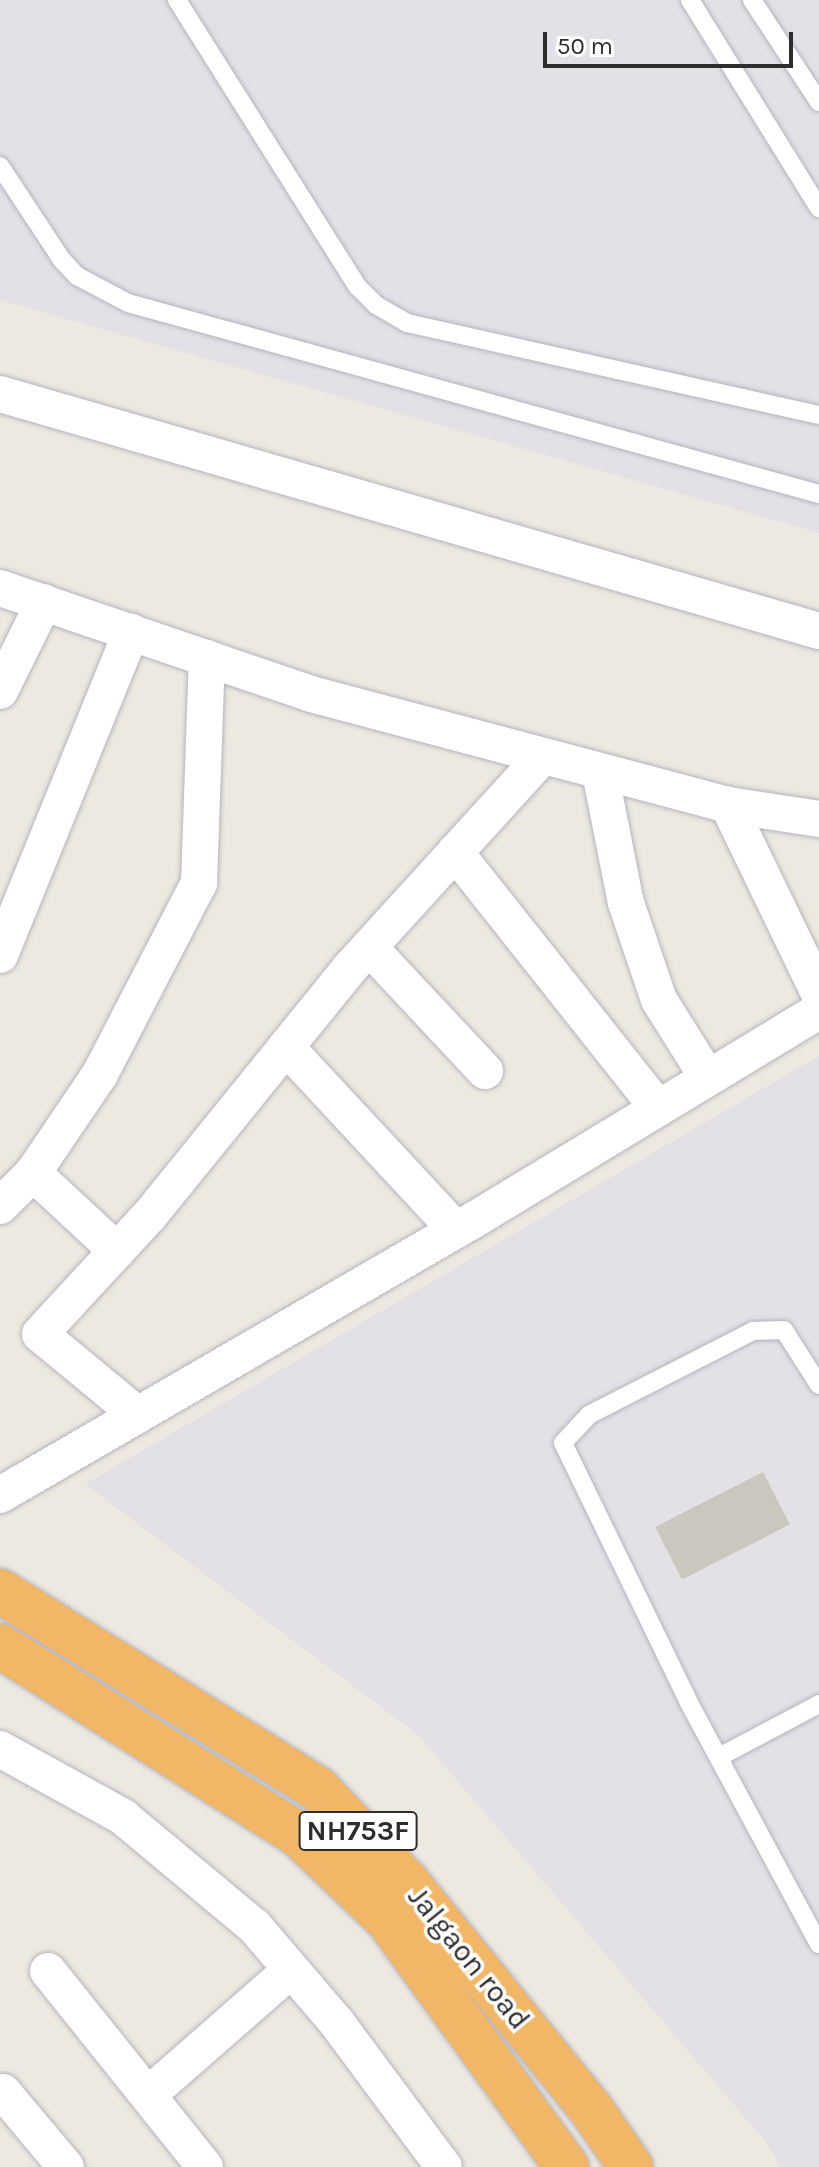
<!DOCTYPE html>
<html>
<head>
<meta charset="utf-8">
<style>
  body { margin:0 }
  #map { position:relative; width:819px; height:2167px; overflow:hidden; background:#ede9e0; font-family:Karla,sans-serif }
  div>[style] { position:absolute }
  .industrial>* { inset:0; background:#e3e0e6 }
  .building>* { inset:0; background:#c9c7be; transform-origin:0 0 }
  .roads { filter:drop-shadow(0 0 2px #b4b4bf) drop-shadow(0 0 2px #b4b4bf) }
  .lane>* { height:18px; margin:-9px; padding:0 9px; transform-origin:9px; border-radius:9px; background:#fff }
  .street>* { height:36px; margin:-18px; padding:0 18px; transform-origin:18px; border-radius:18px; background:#fff }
  .highway>* { height:44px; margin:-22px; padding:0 22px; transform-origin:22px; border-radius:22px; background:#f2b766 }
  span { translate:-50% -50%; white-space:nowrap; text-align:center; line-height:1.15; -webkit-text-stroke:7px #fff; paint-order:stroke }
  .shield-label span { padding:2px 6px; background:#fff; border:2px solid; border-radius:6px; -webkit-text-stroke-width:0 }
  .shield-label { font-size:28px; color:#2d2d2d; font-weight:700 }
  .street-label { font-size:30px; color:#2d2d2d }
  .scale { position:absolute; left:543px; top:32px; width:250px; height:36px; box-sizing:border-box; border:4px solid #2d2d2d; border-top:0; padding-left:10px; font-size:24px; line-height:28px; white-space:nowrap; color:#2d2d2d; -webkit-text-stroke:6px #fff; paint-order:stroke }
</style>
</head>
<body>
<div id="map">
  <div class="industrial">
    <div style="clip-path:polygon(0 0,819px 0,819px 533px,0 300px)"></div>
    <div style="clip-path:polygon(819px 1056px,819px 2167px,780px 2167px,766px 2142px,418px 1735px,85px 1484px)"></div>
  </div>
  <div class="building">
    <div style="left:763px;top:1472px;width:59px;height:121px;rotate:63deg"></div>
  </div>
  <div class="roads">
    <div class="lane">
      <div style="left:177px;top:0;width:339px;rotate:57.8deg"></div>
      <div style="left:358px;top:287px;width:25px;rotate:45deg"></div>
      <div style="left:376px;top:305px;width:36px;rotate:30deg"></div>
      <div style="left:407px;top:323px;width:422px;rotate:12.6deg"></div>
      <div style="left:690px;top:0;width:245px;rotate:58.2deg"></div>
      <div style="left:752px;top:0;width:122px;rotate:56.7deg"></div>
      <div style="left:0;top:166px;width:113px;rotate:56.6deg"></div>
      <div style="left:62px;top:260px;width:22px;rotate:47deg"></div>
      <div style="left:77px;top:276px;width:58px;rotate:27.9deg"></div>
      <div style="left:128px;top:303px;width:717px;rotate:15.45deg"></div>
      <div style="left:819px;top:1385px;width:65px;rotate:-122.5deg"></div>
      <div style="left:784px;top:1330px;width:31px;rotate:178deg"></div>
      <div style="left:753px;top:1331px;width:184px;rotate:152.9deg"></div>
      <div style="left:589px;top:1415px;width:38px;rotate:133deg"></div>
      <div style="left:563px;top:1443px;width:287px;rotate:64.1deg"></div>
      <div style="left:688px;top:1701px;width:276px;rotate:61.7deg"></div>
      <div style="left:719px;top:1757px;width:113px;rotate:-27.9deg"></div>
    </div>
    <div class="street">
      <div style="left:0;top:394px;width:853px;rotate:16.14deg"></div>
      <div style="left:0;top:588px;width:329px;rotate:18.8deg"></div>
      <div style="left:311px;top:694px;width:432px;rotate:14.9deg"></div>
      <div style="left:728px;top:805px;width:92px;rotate:8.7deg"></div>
      <div style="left:0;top:691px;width:99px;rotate:-63.7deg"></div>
      <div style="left:600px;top:772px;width:134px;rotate:78.8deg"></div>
      <div style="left:626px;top:903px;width:102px;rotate:71.2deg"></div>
      <div style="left:659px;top:1000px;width:92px;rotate:57.9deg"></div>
      <div style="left:728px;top:805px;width:209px;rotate:64.2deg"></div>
      <div style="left:455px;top:852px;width:327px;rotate:51.6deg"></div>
      <div style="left:369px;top:947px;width:170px;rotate:46.9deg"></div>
      <div style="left:0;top:955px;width:349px;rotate:-67.9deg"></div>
      <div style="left:286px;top:1047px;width:250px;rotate:47.1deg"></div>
      <div style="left:0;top:1206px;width:47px;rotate:-45deg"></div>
      <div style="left:117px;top:1251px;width:115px;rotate:-137.1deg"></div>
      <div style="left:33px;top:1173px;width:120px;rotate:-55.9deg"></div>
      <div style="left:100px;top:1074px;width:215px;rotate:-62.6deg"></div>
      <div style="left:199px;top:883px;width:225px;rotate:-88deg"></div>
      <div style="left:138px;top:1415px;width:127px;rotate:-140.4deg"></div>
      <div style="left:40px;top:1334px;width:162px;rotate:-47.3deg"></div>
      <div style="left:150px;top:1215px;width:318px;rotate:-51deg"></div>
      <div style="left:350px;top:968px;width:285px;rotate:-47.7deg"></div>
      <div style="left:0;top:1495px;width:546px;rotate:-30.14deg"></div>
      <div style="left:472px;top:1221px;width:406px;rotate:-31.2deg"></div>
      <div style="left:0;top:1749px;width:141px;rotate:28.9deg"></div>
      <div style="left:123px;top:1817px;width:170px;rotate:39.8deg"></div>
      <div style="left:254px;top:1926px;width:128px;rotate:49.4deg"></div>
      <div style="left:337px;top:2023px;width:179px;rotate:53.4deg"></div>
      <div style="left:48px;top:1971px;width:251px;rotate:51.3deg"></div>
      <div style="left:3px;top:2092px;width:98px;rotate:50deg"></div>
      <div style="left:148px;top:2095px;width:190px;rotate:-41.2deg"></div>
    </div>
    <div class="highway">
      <div style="left:0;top:1591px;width:375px;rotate:31.9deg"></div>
      <div style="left:318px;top:1789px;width:129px;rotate:46.3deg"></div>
      <div style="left:407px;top:1882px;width:292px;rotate:51deg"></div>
      <div style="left:591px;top:2109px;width:70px;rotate:55.4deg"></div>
      <div style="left:0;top:1646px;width:354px;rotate:32.3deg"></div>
      <div style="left:299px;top:1835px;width:123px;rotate:43.7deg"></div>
      <div style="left:388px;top:1920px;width:305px;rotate:54.1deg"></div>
    </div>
  </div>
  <div class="shield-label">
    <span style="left:358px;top:1831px">NH753F</span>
  </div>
  <div class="street-label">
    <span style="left:469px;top:1958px;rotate:51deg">Jalgaon road</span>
  </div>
  <div class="scale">50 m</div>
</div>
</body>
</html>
